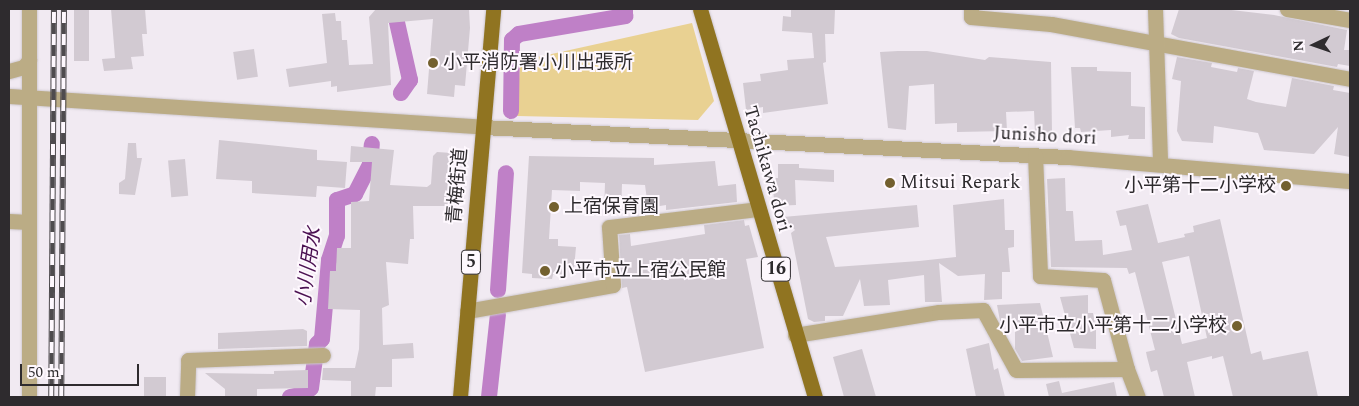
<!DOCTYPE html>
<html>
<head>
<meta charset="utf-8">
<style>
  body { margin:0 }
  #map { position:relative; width:1359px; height:406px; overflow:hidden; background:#f1eaf2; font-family:Spectral,"Noto Sans JP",serif }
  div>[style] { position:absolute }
  .green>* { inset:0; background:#e9d192 }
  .canal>* { height:16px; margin:-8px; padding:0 8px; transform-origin:8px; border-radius:8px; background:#bf80c7 }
  .building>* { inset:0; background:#d2cad2; transform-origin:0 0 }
  .roads { filter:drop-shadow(0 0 1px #cec8cf) drop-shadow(0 0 1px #cec8cf) }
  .minor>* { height:15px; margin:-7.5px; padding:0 7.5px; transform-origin:7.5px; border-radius:7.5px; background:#bbac85 }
  .major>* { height:15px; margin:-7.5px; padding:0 7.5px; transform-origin:7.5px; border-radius:7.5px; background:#907421 }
  .rail>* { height:5.5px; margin-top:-2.75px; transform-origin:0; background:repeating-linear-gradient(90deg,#fef8fe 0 11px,#4e4b4e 0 22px); box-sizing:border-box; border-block:1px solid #4e4b4e }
  .dots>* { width:14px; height:14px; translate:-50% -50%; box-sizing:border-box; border:2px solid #fef8fe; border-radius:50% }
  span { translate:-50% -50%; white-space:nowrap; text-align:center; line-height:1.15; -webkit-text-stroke:4px #fef8fe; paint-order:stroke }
  .shield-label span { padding:1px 4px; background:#fef8fe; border:1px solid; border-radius:4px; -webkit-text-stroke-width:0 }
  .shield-label { font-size:18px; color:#2e2b2e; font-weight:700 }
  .poi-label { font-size:19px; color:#2e2b2e }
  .left { translate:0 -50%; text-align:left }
  .right { translate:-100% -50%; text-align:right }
  .street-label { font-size:19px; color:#2e2b2e }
  .water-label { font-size:20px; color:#4a1051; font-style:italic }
  .frame { position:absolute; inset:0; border:10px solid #2e2b2e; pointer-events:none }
  .north { position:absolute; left:1289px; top:20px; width:50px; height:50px; -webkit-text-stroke:4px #fef8fe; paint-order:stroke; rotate:267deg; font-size:14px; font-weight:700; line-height:20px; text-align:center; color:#2e2b2e }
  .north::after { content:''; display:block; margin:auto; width:18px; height:22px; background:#2e2b2e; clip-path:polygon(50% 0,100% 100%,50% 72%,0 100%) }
  .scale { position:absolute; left:20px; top:364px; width:119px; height:22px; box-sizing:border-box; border:2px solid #2e2b2e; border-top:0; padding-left:6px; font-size:15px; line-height:18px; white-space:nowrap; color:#2e2b2e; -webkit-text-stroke:4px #fef8fe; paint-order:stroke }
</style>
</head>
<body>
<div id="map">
  <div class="green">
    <div style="clip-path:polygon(692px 23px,714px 101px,698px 120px,517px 116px,520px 61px)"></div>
  </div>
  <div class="canal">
    <div style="left:394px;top:9px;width:73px;rotate:77.3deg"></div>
    <div style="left:410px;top:80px;width:16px;rotate:125deg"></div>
    <div style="left:511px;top:111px;width:71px;rotate:-89.2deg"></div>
    <div style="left:512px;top:40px;width:9px;rotate:-41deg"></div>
    <div style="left:519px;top:34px;width:108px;rotate:-9.6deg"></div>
    <div style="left:625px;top:16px;width:7px;rotate:-90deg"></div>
    <div style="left:498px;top:290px;width:117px;rotate:-86.1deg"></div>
    <div style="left:290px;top:397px;width:14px;rotate:-12deg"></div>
    <div style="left:304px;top:394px;width:9px;rotate:-41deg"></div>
    <div style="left:311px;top:388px;width:44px;rotate:-82.2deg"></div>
    <div style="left:317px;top:344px;width:7px;rotate:-45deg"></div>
    <div style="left:322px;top:339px;width:79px;rotate:-84.9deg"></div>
    <div style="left:329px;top:260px;width:25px;rotate:-72deg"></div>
    <div style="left:337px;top:236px;width:36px;rotate:-90deg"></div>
    <div style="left:337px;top:200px;width:19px;rotate:-18deg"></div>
    <div style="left:355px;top:194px;width:33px;rotate:-63deg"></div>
    <div style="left:370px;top:165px;width:21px;rotate:-85deg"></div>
    <div style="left:489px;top:397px;width:83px;rotate:-83.8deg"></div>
  </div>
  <div class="building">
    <div style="left:74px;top:9px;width:15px;height:52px"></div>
    <div style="clip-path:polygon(111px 9px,145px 9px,147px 34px,142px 34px,144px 56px,131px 57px,133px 69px,104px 71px,102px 59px,115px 58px)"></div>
    <div style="clip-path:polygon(376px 9px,469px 9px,470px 28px,465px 86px,455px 85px,454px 97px,427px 94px,433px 19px,388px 23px,391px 85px,337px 92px,337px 86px,331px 87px,331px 81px,289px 87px,286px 69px,327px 63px,322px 14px,335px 13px,336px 21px,341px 21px,342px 40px,347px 40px,349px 65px,373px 64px,369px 17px)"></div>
    <div style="clip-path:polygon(791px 9px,835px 10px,834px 34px,825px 34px,826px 62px,823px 63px,828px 104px,763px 113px,763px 107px,746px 110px,743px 83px,761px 81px,760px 74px,788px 70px,787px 60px,814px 58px,812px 33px,782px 31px,783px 16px,791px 17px)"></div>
    <div style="clip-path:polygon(1179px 9px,1223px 9px,1274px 15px,1347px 30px,1344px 50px,1350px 50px,1350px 66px,1338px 64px,1337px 67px,1179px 38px,1171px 34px)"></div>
    <div style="left:254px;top:49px;width:28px;height:21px;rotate:82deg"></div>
    <div style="clip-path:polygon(898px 51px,927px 51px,985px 60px,989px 57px,1051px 62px,1052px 133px,1035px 133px,1034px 111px,1006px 112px,1007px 131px,957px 132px,957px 123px,935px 124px,934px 84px,909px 86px,906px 130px,888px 128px,880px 52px)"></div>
    <div style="clip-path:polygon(1177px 57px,1212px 63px,1211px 67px,1237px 72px,1238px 68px,1254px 71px,1247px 99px,1256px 102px,1286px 107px,1292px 78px,1334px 86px,1333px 90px,1350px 93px,1350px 157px,1334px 154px,1338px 127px,1314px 154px,1264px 150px,1258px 133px,1214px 126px,1213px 143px,1182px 141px,1177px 131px,1181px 81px,1172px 79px)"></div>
    <div style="clip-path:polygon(1071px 67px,1097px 67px,1097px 71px,1131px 72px,1131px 106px,1145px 107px,1145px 139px,1128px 139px,1129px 135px,1111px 137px,1111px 130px,1081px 132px,1080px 128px,1075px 128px)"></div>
    <div style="clip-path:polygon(219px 140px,317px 150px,317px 160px,347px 162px,345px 188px,317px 186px,316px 197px,252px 193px,252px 181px,216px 179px)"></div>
    <div style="clip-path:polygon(128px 143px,136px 143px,137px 158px,142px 158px,135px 195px,119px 194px,119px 183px,125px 179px)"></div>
    <div style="clip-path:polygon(351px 146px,394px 150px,390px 185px,427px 187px,431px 184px,433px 156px,437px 152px,452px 153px,448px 206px,413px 206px,414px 239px,410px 239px,408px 264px,386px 262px,389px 305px,382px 308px,383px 345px,413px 343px,414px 358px,392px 359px,392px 387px,376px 387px,375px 397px,351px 397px,351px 381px,322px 380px,323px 368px,355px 368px,359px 349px,360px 310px,328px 309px,330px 271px,336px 271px,337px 248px,351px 248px,351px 202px,369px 201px,372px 162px,350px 162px)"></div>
    <div style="clip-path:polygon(529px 156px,654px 158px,654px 165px,715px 161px,718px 186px,736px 184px,737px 202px,666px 210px,666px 205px,648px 208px,645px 185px,622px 184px,621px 214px,604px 213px,605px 183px,580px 182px,580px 191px,552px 190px,549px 239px,558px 239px,558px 246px,576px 247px,574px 269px,562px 268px,562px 275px,553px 275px,552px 279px,532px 278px,532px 274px,522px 273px)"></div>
    <div style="left:185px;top:159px;width:37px;height:17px;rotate:85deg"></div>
    <div style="clip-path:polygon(778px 164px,799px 164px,799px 168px,834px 170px,834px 182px,795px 180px,796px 205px,774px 206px,773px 178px,778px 178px)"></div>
    <div style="clip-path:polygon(evenodd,1065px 178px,1066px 211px,1073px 211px,1075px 241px,1102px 240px,1103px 255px,1132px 250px,1126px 225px,1120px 226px,1116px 211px,1148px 204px,1158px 243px,1185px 237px,1184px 234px,1194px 232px,1193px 226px,1220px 219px,1251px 354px,1261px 351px,1263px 360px,1308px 351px,1318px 397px,1233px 397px,1223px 356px,1212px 359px,1212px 356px,1187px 362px,1195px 397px,1164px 397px,1157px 370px,1151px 372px,1147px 357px,1146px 352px,1155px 350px,1135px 272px,1129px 274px,1127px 268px,1051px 267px,1047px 179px,1065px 178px,1189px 256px,1207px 338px,1182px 344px,1162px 262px,1189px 256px)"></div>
    <div style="clip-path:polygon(1004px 199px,1005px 230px,1014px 230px,1014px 247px,1008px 248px,1010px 272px,1002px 272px,1002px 299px,984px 300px,985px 274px,958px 276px,939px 263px,942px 302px,925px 302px,924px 275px,888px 280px,890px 305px,864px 306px,860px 279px,843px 316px,825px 316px,825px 321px,814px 322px,808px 319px,791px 233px,795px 230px,783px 217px,917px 205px,919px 227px,826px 237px,835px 267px,919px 261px,956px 257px,953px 205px)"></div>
    <div style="clip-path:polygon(744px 220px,745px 226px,749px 225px,758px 257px,746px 259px,764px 348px,645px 372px,627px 287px,622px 288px,619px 235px,630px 234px,631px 246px,705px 234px,704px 225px)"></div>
    <div style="clip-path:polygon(1088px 295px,1088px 313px,1093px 313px,1096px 329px,1096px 349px,1074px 348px,1060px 297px)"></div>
    <div style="clip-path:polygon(1040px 303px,1053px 357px,1022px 361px,1015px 349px,1015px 320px,1000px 321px,997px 305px)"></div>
    <div style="clip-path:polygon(303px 329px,307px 331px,307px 346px,218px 349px,218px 333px)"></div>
    <div style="clip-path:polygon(989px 343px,994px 370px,998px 368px,1005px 397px,976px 397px,966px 349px)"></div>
    <div style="clip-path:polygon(862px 349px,876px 397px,844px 397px,833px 357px)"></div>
    <div style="clip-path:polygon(308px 370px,308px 388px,257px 389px,257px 397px,225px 397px,225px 389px,205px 373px,274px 374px,274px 371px)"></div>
    <div style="left:144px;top:377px;width:22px;height:20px"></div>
    <div style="clip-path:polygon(1059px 381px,1062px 393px,1114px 382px,1117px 397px,1049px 397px,1046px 384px)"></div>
  </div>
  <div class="roads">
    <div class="minor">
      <div style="left:971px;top:9px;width:8px;rotate:90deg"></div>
      <div style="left:971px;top:17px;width:80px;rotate:5deg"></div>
      <div style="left:1051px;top:24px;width:304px;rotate:10.4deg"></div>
      <div style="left:1155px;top:9px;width:154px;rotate:88.1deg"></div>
      <div style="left:1287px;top:9px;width:64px;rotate:9.9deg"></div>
      <div style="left:9px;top:71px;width:16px;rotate:-15deg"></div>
      <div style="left:24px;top:67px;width:9px;rotate:-54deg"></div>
      <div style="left:9px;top:96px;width:475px;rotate:3.7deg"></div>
      <div style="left:483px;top:127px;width:586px;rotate:2.94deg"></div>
      <div style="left:1068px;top:157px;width:283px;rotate:4.9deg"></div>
      <div style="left:1035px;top:155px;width:121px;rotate:87.6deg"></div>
      <div style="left:1040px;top:276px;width:63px;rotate:3.6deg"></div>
      <div style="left:1103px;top:280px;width:92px;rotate:74.9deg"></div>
      <div style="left:1127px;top:369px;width:30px;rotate:69deg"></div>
      <div style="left:9px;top:221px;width:20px;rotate:3deg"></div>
      <div style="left:467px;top:311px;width:148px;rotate:-10.1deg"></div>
      <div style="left:613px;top:285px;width:58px;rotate:-93.9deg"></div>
      <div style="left:609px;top:227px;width:150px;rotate:-6.9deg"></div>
      <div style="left:795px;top:335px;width:146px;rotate:-9.1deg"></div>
      <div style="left:939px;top:312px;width:44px;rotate:-2.6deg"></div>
      <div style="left:983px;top:310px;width:68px;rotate:61.2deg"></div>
      <div style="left:1016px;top:370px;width:111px;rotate:-0.5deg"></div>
      <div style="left:29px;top:397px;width:388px;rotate:-90deg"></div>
      <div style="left:187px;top:397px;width:37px;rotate:-88deg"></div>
      <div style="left:188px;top:360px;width:135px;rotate:-2.1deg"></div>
    </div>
    <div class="major">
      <div style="left:700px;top:9px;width:405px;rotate:73.5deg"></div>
      <div style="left:460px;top:397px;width:389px;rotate:-85.1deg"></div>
    </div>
  </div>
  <div class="rail">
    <div style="left:51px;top:397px;width:388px;rotate:-89.6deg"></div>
    <div style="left:61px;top:397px;width:388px;rotate:-89.6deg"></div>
  </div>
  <div class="dots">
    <div style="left:433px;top:63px;background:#73602f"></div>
    <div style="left:890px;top:183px;background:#73602f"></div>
    <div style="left:1286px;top:186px;background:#73602f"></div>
    <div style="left:554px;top:207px;background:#73602f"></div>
    <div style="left:545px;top:271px;background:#73602f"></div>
    <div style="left:1237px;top:326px;background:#73602f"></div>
  </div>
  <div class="shield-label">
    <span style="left:471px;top:262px">5</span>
    <span style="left:776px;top:269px">16</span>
  </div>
  <div class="poi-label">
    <span class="left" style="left:443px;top:63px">小平消防署小川出張所</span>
    <span class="left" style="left:900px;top:183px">Mitsui Repark</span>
    <span class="right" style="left:1276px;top:186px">小平第十二小学校</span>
    <span class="left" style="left:564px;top:207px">上宿保育園</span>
    <span class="left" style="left:555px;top:271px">小平市立上宿公民館</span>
    <span class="right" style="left:1227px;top:326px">小平市立小平第十二小学校</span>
  </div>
  <div class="street-label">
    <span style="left:1045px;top:136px;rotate:3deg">Junisho dori</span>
    <span style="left:767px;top:169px;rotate:74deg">Tachikawa dori</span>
    <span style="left:458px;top:186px;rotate:-85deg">青梅街道</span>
  </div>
  <div class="water-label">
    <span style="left:309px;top:267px;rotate:-82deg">小川用水</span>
  </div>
  <div class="frame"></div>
  <div class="north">N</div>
  <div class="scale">50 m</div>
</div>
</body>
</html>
